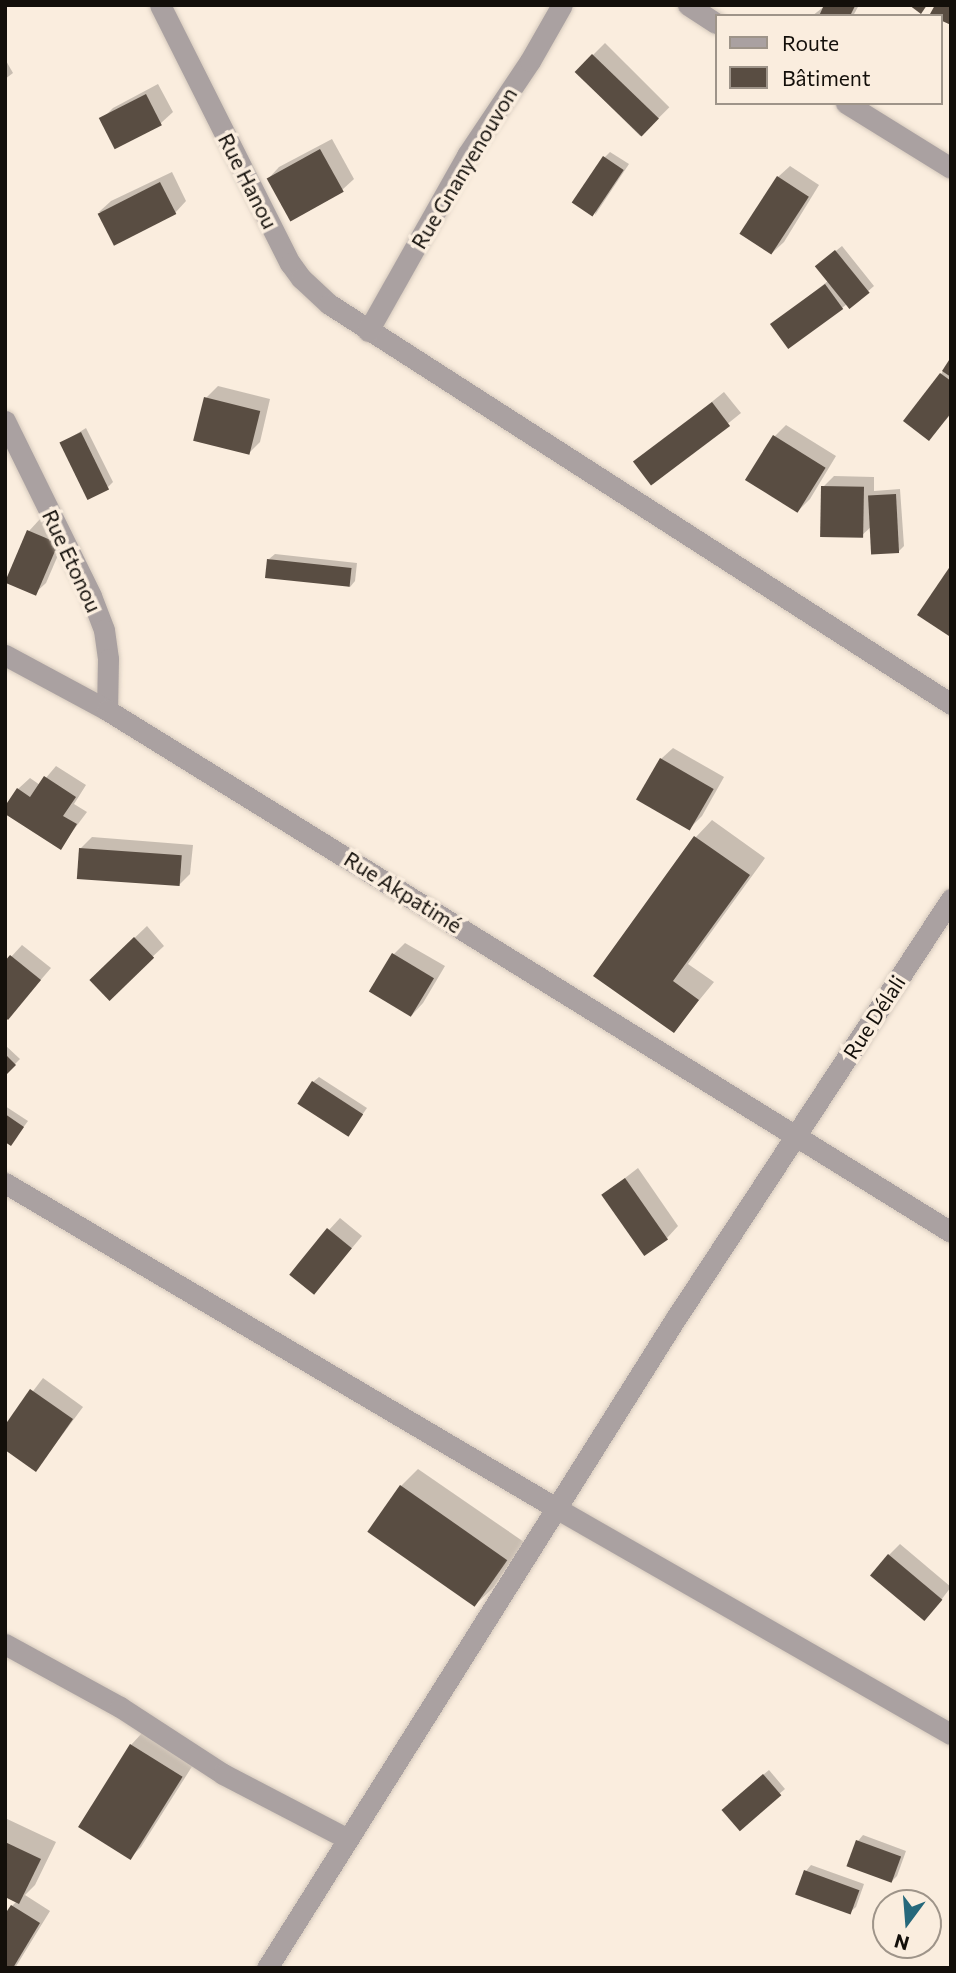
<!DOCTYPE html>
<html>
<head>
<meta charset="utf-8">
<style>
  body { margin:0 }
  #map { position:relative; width:956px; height:1973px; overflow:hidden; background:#faedde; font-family:Commissioner,sans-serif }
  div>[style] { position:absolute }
  .shadow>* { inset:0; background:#0003; transform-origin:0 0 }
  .building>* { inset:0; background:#594d42; transform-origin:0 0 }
  .roads { filter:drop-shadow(0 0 2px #d5c9bc) drop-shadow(0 0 2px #d5c9bc) }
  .minor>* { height:21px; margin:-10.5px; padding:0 10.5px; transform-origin:10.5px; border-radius:10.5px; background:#aaa1a1 }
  span { translate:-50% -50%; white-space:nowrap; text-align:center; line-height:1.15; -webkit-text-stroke:7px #faedde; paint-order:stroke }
  .street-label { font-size:21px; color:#130f0a }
  .frame { position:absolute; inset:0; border:7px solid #130f0a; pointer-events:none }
  .legend { position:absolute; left:715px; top:14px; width:228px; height:91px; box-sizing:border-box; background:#faedde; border:2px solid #9e9489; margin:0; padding:9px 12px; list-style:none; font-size:21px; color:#130f0a }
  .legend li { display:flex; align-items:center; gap:14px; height:35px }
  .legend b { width:35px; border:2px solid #9e9489 }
  .north { position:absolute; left:872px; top:1889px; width:70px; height:70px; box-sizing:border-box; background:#faedde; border:2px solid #9e9489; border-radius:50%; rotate:196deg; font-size:19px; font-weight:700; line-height:28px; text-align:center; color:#130f0a }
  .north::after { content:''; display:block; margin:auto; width:24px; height:32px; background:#26687b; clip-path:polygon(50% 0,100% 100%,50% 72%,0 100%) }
</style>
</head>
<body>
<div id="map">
  <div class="shadow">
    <div style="clip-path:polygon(826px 5px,859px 5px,853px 16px,812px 16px)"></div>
    <div style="left:605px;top:43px;width:91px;height:41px;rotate:45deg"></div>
    <div style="clip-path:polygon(5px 59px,13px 73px,5px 79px)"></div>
    <div style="clip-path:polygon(158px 84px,173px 112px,161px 123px,116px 147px,102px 119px,113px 108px)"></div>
    <div style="clip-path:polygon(332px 139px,354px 179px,342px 190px,268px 179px,279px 167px)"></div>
    <div style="clip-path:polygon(610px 152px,629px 164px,595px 215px,605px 157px)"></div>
    <div style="clip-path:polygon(790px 166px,819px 185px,784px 242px,772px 253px,778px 177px)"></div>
    <div style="clip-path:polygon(172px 172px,186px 201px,175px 213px,99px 212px,111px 201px)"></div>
    <div style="clip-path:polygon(842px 246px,874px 286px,850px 307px,847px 304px,842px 308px,772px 325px,828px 281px,822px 262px)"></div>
    <div style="clip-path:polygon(951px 360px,951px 414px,929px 439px,941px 374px)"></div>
    <div style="clip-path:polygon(218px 386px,270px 399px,260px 442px,249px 453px,206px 398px)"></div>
    <div style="left:724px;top:392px;width:27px;height:113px;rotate:51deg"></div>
    <div style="clip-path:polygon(786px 425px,836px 456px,810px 499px,799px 510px,775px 436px)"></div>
    <div style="clip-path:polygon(86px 428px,113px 482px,108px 487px,62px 443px)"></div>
    <div style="clip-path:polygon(834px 476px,874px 477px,874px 491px,900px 489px,904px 546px,899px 551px,872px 526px,861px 536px,823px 487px)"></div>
    <div style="clip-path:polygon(40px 519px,68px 532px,46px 583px,34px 594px,29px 531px)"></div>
    <div style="clip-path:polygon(275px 554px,357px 563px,355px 581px,350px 587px,269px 559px)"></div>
    <div style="clip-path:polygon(673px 748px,724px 777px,702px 816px,690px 828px,661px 759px)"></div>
    <div style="clip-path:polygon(56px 766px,86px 785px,74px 804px,87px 812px,60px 848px,18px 789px,30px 778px,40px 785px)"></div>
    <div style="clip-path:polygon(712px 820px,765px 858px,688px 964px,714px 982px,674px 1031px,596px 975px,696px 837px)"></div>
    <div style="clip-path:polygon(92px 837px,193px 845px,190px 874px,179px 885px,80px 849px)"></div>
    <div style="clip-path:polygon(147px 926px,164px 946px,108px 998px,103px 968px)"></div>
    <div style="clip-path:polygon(405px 943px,445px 966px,423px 1003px,412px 1015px,394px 954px)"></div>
    <div style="clip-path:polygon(22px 945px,51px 968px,8px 1018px,11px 957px)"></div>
    <div style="clip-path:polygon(5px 1045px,20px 1059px,5px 1074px)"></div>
    <div style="clip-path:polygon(319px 1077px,367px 1108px,348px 1135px,313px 1082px)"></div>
    <div style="clip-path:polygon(5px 1106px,28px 1121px,11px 1144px,5px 1140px)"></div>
    <div style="clip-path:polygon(638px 1168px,678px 1226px,667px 1238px,603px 1195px)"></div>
    <div style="clip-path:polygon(340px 1218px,362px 1236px,315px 1292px,329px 1230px)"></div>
    <div style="clip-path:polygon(43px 1378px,83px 1407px,36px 1470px,5px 1428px)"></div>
    <div style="clip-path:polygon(418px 1469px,524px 1542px,493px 1588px,476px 1604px,401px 1486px)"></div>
    <div style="clip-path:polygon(900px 1544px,951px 1587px,935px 1608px,889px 1555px)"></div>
    <div style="clip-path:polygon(142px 1733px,193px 1765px,141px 1847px,130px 1858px,79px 1826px,131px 1745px)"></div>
    <div style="clip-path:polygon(769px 1770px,785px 1789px,779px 1794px,728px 1804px)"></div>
    <div style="clip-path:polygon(5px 1818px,56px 1842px,35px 1885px,25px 1895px,50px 1911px,15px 1968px,5px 1968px,12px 1906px,17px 1901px,5px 1895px)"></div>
    <div style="clip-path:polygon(863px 1835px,906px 1851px,897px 1876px,892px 1881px,858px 1841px)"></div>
    <div style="clip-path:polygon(811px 1865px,864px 1884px,856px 1907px,850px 1912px,806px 1871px)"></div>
  </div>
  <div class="building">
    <div style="clip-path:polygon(824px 5px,853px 5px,855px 6px,850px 16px,819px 16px)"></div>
    <div style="clip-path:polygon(909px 5px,927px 5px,921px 14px)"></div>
    <div style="clip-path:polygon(935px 5px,951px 5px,951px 25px,940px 20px,940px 16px,930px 14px)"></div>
    <div style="left:592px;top:54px;width:93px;height:25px;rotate:44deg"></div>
    <div style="left:146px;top:94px;width:35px;height:53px;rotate:63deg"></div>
    <div style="left:320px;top:149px;width:49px;height:61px;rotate:61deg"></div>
    <div style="left:603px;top:156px;width:25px;height:56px;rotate:34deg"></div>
    <div style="left:777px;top:176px;width:38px;height:69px;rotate:33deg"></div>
    <div style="left:160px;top:182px;width:36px;height:70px;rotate:63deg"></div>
    <div style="left:835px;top:250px;width:55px;height:26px;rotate:51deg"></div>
    <div style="left:825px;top:284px;width:31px;height:68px;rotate:54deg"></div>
    <div style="clip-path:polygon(951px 357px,951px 377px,942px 371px)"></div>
    <div style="clip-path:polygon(940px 373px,951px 381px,951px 413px,929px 441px,903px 421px)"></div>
    <div style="left:204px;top:397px;width:58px;height:45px;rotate:14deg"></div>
    <div style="left:712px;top:402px;width:30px;height:99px;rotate:53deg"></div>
    <div style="left:81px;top:432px;width:64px;height:24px;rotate:64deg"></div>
    <div style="left:773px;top:435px;width:62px;height:53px;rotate:32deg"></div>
    <div style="left:821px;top:486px;width:43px;height:51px;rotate:1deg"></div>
    <div style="left:896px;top:494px;width:59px;height:28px;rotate:87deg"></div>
    <div style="left:27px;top:530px;width:34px;height:57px;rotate:23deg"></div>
    <div style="left:267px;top:559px;width:85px;height:19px;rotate:6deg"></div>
    <div style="clip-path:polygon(951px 565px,951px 634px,949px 636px,917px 615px)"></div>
    <div style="left:660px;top:758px;width:62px;height:48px;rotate:30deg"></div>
    <div style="clip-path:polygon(44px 776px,76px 797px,63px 816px,77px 824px,61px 850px,5px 814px,5px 806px,17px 788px,30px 797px)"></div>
    <div style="clip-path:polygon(694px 836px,750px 875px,673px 981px,699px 1000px,674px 1033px,593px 976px)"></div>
    <div style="left:79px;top:848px;width:103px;height:31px;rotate:4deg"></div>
    <div style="left:134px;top:937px;width:29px;height:62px;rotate:46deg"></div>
    <div style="left:392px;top:953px;width:49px;height:45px;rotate:31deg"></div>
    <div style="clip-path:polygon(10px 955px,41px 980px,8px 1020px,5px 1017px,5px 961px)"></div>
    <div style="clip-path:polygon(5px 1054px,16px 1065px,5px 1076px)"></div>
    <div style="left:312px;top:1081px;width:61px;height:27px;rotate:33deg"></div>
    <div style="clip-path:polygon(5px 1114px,24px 1127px,11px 1146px,5px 1142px)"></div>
    <div style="left:625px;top:1178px;width:75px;height:29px;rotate:55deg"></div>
    <div style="left:327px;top:1228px;width:32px;height:60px;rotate:39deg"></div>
    <div style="clip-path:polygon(30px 1389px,73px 1419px,36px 1472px,5px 1450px,5px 1425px)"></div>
    <div style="left:400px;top:1485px;width:131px;height:57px;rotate:35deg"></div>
    <div style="left:888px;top:1554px;width:71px;height:28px;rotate:40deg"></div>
    <div style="left:130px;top:1744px;width:62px;height:98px;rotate:32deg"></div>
    <div style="left:763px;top:1774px;width:28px;height:55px;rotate:49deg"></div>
    <div style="left:856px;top:1840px;width:48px;height:28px;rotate:20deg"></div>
    <div style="clip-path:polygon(5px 1842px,41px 1859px,19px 1904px,5px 1897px)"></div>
    <div style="left:804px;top:1870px;width:59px;height:26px;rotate:20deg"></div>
    <div style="clip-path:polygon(11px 1905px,40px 1923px,13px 1968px,5px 1968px,5px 1914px)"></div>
  </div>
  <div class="roads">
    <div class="minor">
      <div style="left:160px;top:5px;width:289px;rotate:63.3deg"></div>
      <div style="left:290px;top:263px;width:19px;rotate:54deg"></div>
      <div style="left:301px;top:278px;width:38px;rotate:43deg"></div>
      <div style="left:329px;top:304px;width:740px;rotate:32.74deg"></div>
      <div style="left:688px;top:5px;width:33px;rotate:33deg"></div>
      <div style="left:846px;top:103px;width:123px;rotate:31.8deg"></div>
      <div style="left:368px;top:331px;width:202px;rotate:-60.6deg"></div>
      <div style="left:467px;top:155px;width:113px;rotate:-56.2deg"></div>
      <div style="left:530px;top:61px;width:64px;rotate:-60.3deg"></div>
      <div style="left:5px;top:421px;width:195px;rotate:63.8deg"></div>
      <div style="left:91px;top:596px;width:36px;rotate:69deg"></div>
      <div style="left:104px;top:630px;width:29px;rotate:82deg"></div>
      <div style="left:108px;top:659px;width:51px;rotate:91.1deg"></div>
      <div style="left:5px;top:655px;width:116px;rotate:28.3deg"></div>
      <div style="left:107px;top:710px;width:992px;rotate:31.74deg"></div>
      <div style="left:5px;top:1183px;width:640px;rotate:30.53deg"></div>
      <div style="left:556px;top:1508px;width:455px;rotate:29.8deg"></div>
      <div style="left:5px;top:1644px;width:131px;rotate:28.7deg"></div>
      <div style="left:120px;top:1707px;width:123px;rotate:33deg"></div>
      <div style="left:223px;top:1774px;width:139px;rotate:27.5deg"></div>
      <div style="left:267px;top:1968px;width:764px;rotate:-57.83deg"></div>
      <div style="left:674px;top:1321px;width:505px;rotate:-56.72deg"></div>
    </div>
  </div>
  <div class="street-label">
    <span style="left:464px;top:168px;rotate:-59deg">Rue Gnanyenouvon</span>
    <span style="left:248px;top:181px;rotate:63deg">Rue Hanou</span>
    <span style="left:72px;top:561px;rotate:65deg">Rue Etonou</span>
    <span style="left:403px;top:892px;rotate:32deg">Rue Akpatimé</span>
    <span style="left:874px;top:1017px;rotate:-57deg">Rue Délali</span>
  </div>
  <div class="frame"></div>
  <ul class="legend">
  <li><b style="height:9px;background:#aaa1a1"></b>Route</li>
  <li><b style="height:19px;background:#594d42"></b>Bâtiment</li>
  </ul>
  <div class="north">N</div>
</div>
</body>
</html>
